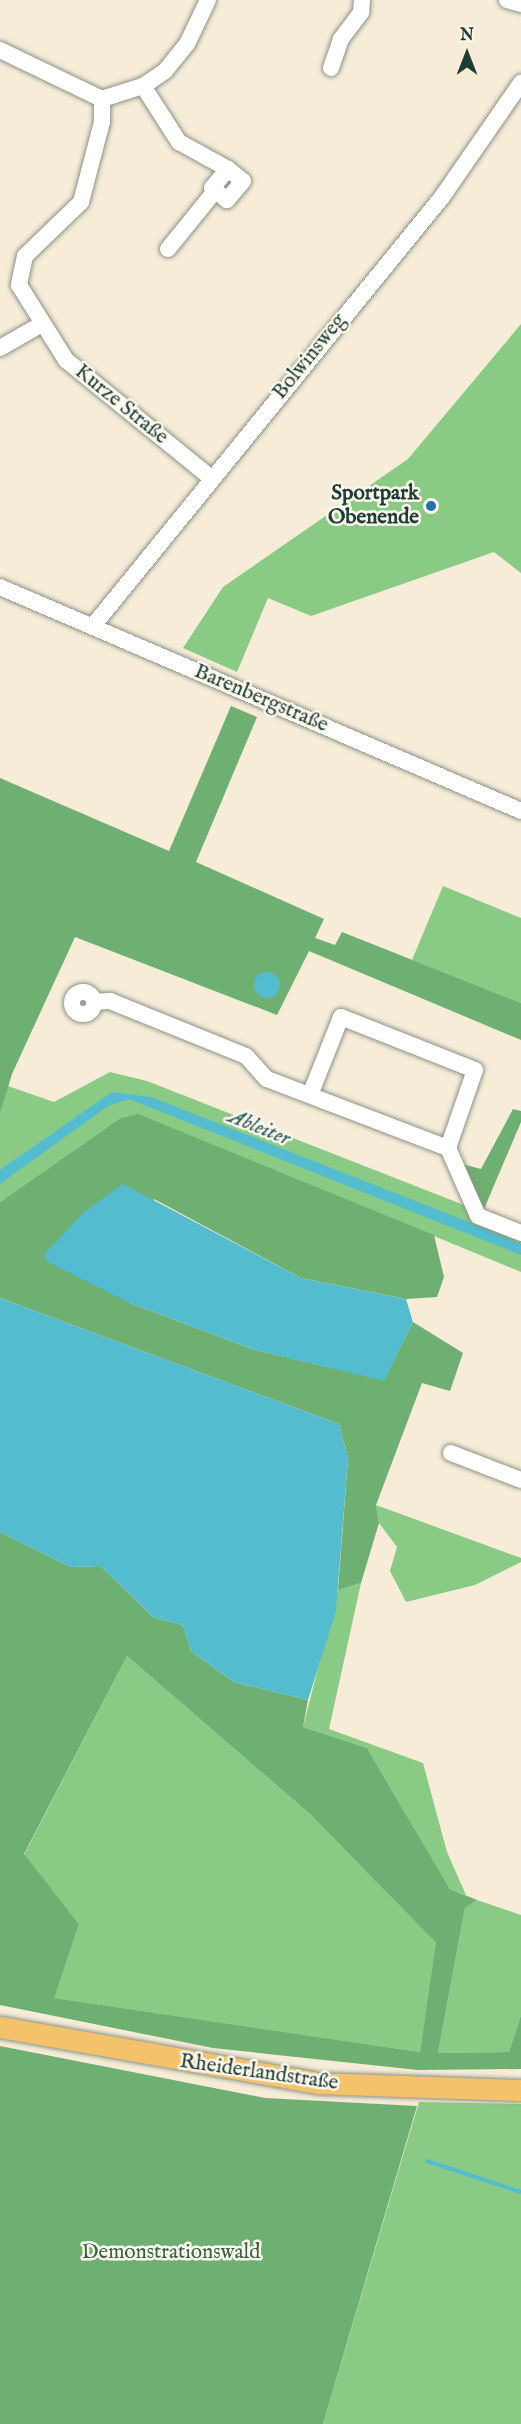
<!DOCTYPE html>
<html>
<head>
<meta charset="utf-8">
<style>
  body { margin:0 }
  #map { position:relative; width:521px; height:2424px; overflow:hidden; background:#f6ecd7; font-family:"IM FELL English",serif }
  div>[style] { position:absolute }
  .green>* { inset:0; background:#89cb84 }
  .forest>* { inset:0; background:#6eaf72 }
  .water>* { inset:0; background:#53bdcf }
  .round { border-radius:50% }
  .stream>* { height:4px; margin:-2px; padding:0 2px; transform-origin:2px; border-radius:2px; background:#53bdcf }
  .roads { filter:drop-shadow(0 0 2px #8a9486) drop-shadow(0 0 2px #8a9486) }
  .minor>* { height:16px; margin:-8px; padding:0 8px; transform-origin:8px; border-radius:8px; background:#fff }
  .minor>.ring { margin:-8px; padding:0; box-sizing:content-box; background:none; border:16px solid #fff; border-radius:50% }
  .major>* { height:21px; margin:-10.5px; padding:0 10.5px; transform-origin:10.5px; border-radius:10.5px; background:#f3c26a }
  .dots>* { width:16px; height:16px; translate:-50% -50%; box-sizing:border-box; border:3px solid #fbf7ec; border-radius:50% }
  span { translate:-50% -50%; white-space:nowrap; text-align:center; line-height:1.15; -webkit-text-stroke:5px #fbf7ec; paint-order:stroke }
  .street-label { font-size:21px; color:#1f3d34 }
  .poi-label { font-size:21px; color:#1f3d34; font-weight:700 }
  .right { translate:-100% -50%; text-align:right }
  .park-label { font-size:21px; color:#3a6048 }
  .water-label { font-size:22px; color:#2c5d5b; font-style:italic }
  .north { position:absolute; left:437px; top:24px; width:60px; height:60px; -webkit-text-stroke:4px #fbf7ec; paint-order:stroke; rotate:0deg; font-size:16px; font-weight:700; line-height:24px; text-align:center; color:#1f3d34 }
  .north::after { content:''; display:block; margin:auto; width:21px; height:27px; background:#1f3d34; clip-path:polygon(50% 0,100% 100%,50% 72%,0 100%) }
</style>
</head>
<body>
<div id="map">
  <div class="green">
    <div style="clip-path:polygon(521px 324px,521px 573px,494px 552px,311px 616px,268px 598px,237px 672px,183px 648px,223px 587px,408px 459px)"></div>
    <div style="clip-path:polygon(443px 886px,521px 918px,521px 1003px,412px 960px)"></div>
    <div style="clip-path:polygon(110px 1072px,147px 1081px,469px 1207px,521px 1235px,521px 1272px,287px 1175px,119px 1119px,0 1202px,0 1114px,8px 1086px,54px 1102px)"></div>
    <div style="clip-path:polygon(376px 1505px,521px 1558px,521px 1562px,475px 1585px,406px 1602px,390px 1571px,397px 1547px,379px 1523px)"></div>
    <div style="clip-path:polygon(361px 1583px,329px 1729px,423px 1763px,447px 1852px,466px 1895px,450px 1889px,367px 1748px,303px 1727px,338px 1590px)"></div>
    <div style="clip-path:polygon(127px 1656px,310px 1814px,437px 1944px,420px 2052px,53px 1998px,79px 1924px,24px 1855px)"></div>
    <div style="clip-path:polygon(477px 1900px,521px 1915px,521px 2015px,509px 2052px,438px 2053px,465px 1908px)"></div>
    <div style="clip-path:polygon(419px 2102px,521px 2104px,521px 2424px,323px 2424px)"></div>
  </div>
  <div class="forest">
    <div style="clip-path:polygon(231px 706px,257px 717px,196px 862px,324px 919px,315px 938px,335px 945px,342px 932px,521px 1003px,521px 1040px,309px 951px,277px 1015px,75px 937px,12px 1074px,0 1114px,0 778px,169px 851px)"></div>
    <div style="clip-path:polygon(513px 1109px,521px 1111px,521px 1122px,484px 1209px,462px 1164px,481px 1169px)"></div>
    <div style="clip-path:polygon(138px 1114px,434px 1235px,444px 1277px,437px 1297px,406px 1299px,301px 1278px,154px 1199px,130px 1303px,255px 1350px,384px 1380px,413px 1322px,463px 1353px,450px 1391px,422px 1383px,376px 1505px,379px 1523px,361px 1583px,338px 1590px,348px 1458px,339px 1424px,0 1298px,0 1202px,119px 1119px)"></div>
    <div style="clip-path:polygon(evenodd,0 1532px,71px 1567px,101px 1566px,153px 1617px,183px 1625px,191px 1651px,234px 1682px,308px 1700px,303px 1727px,367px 1748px,450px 1889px,477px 1900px,465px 1908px,438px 2053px,509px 2052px,521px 2015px,521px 2069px,418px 2070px,213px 2048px,0 2005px,0 1532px,127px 1656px,310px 1814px,436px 1943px,420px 2052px,54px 1998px,79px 1924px,24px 1854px,127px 1656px)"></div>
    <div style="clip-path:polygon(0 2046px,265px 2098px,417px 2106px,323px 2424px,0 2424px)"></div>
  </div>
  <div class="water">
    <div class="round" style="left:254px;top:972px;width:26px;height:26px"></div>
    <div style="clip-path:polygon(112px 1092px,151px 1097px,474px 1224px,521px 1244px,521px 1255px,129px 1099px,108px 1106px,0 1184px,0 1170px)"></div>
    <div style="clip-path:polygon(123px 1184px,301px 1278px,406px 1299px,413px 1322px,384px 1381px,255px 1350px,130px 1303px,48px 1262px,44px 1255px,83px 1213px)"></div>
    <div style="clip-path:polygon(0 1298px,339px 1424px,348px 1458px,336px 1611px,308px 1700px,234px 1682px,191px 1651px,183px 1625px,153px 1617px,101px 1566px,71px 1567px,0 1532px)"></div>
  </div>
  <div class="stream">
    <div style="left:427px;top:2161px;width:99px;rotate:18.3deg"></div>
  </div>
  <div class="roads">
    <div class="minor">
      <div style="left:507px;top:0;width:15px;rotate:16deg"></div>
      <div style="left:0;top:50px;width:113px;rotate:25.7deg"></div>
      <div style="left:102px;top:99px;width:43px;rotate:-17.6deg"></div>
      <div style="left:143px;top:86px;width:27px;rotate:-34deg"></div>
      <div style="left:165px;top:71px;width:35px;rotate:-51deg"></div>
      <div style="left:187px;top:44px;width:49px;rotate:-64.5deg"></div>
      <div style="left:331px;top:68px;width:31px;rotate:-71deg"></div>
      <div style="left:341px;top:39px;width:34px;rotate:-53deg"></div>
      <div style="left:361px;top:12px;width:12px;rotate:-85deg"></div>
      <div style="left:143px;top:86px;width:67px;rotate:57.3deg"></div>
      <div style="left:179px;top:142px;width:56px;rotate:28.9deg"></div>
      <div style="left:228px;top:169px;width:19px;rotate:39deg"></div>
      <div style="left:243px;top:181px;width:25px;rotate:130deg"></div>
      <div style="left:227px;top:200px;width:19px;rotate:-141deg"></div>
      <div style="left:212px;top:188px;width:25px;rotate:-50deg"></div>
      <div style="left:102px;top:99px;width:23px;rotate:90deg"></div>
      <div style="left:102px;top:122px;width:83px;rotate:104.7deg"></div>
      <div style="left:81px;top:202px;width:78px;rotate:136deg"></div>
      <div style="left:25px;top:256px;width:30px;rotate:102deg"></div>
      <div style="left:19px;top:285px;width:89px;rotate:57.9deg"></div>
      <div style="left:66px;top:360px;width:187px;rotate:39.1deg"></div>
      <div style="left:168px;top:249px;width:75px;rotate:-51deg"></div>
      <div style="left:0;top:348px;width:46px;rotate:-29.9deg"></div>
      <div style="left:0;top:587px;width:567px;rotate:23.26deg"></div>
      <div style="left:93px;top:626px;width:553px;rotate:-50.87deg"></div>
      <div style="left:442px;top:197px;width:139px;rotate:-55.3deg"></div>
      <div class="ring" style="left:72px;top:992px;width:6px;height:6px"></div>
      <div style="left:94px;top:1002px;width:16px;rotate:-4deg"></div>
      <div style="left:110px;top:1001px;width:147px;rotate:22deg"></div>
      <div style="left:246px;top:1056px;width:31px;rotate:48deg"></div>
      <div style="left:267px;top:1079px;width:194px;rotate:20.9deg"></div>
      <div style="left:448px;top:1148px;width:74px;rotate:66.2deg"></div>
      <div style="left:478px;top:1216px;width:46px;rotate:21.6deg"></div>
      <div style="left:310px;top:1095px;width:84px;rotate:-68.3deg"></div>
      <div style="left:341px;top:1017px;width:144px;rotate:21.6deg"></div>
      <div style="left:475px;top:1070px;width:83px;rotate:109.1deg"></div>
      <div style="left:451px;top:1453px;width:75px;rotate:21.1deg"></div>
    </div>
    <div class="major">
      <div style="left:0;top:2027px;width:323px;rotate:10deg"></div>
      <div style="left:318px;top:2083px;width:203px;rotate:2deg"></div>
    </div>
  </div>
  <div class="dots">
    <div style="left:431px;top:506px;background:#1f6fb2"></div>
  </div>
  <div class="street-label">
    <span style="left:310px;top:357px;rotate:-51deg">Bolwinsweg</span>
    <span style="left:121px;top:405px;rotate:39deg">Kurze Straße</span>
    <span style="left:261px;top:699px;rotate:23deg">Barenbergstraße</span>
    <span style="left:259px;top:2073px;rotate:8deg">Rheiderlandstraße</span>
  </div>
  <div class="poi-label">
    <span class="right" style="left:419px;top:506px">Sportpark<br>Obenende</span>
  </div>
  <div class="park-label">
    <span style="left:171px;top:2253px">Demonstrationswald</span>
  </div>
  <div class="water-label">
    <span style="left:259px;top:1128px;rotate:22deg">Ableiter</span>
  </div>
  <div class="north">N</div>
</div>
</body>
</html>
